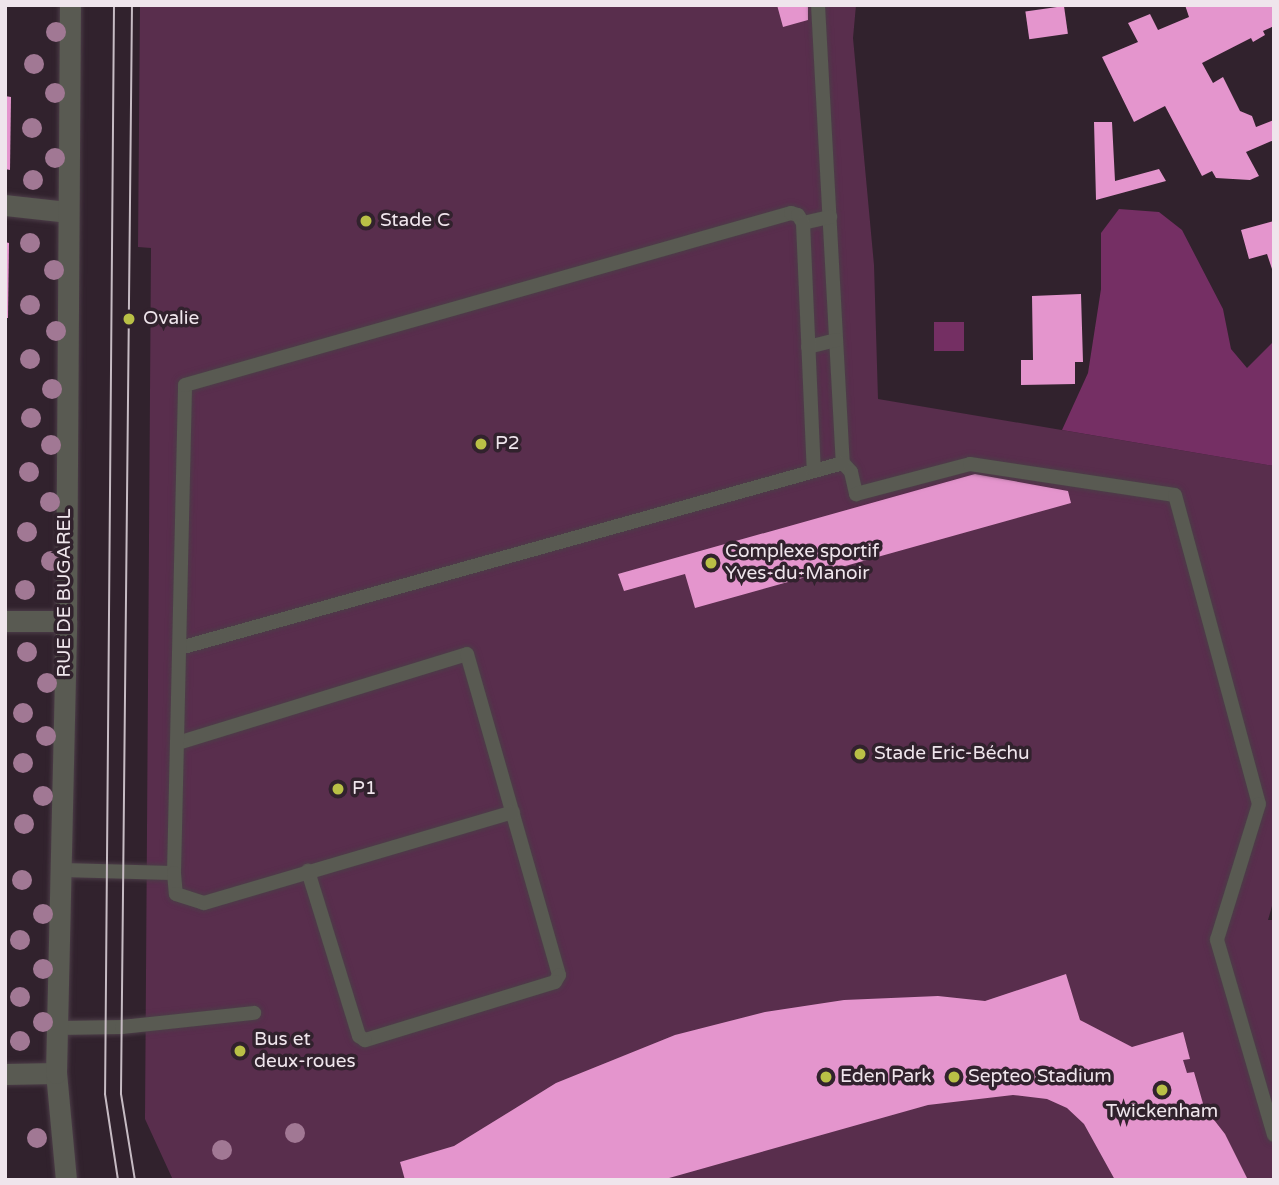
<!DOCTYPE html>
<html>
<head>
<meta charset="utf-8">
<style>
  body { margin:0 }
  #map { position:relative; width:1279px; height:1185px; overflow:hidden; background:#31222d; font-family:"Varela Round",sans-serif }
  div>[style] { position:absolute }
  .green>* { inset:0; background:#592e4d }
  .forest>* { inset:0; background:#752f64 }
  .water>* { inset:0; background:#742f63; transform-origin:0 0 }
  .building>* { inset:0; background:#e495cd; transform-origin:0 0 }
  .roads { filter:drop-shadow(0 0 2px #4c3d48) drop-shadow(0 0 2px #4c3d48) }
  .lane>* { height:14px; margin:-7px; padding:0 7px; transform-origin:7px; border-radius:7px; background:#595a52 }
  .street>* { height:21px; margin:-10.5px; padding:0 10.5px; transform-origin:10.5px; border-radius:10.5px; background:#595a52 }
  .tram>* { height:2px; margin:-1px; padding:0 1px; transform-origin:1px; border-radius:1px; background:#c6bbc3 }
  .trees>* { width:20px; height:20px; margin:-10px; border-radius:50%; background:#a17894 }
  .dots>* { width:19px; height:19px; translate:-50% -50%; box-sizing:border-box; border:4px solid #31222d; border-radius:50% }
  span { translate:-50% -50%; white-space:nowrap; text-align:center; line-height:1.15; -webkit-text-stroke:7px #31222d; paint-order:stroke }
  .poi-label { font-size:19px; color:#efe5ec }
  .left { translate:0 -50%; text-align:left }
  .street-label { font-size:19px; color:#efe5ec }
  .frame { position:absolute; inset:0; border:7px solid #efe5ec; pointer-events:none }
</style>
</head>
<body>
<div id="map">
  <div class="green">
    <div style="clip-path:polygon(140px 5px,856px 5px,853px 38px,874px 265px,878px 399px,1274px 466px,1274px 899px,1268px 920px,1274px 920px,1274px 1180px,173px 1180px,145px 1119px,151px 248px,138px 247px)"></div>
  </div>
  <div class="forest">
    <div style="clip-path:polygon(1119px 209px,1159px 212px,1182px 230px,1223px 309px,1231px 349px,1247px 368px,1274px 341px,1274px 466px,1062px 430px,1088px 373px,1101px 289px,1101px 233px)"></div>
  </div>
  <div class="water">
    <div style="left:964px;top:322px;width:29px;height:30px;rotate:90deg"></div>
  </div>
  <div class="building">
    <div style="clip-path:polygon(777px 5px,808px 5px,808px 20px,783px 27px)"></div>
    <div style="clip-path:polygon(1185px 5px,1274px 5px,1274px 26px,1263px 31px,1265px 35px,1253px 42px,1251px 38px,1202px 63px,1213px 83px,1223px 77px,1240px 111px,1252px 116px,1256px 127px,1274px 120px,1274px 140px,1246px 152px,1259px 176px,1250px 180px,1216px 178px,1212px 171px,1202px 176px,1165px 106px,1134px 122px,1102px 57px,1138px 42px,1128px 23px,1150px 14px,1158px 30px,1189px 17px)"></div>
    <div style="left:1064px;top:6px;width:28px;height:39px;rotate:82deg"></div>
    <div style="clip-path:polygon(5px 96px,11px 97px,10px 170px,5px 169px)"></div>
    <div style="clip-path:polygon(1094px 122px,1112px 122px,1115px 181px,1159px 169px,1166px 181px,1096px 200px)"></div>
    <div style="clip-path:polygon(1274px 221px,1274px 272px,1273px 272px,1267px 254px,1249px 259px,1241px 230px)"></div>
    <div style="clip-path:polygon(5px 242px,9px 243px,8px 318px,5px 318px)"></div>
    <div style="clip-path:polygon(1081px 294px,1083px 362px,1075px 362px,1075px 384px,1021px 385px,1021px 360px,1033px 360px,1032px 296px)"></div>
    <div style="clip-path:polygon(975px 474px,1068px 491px,1071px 503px,695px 608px,685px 574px,624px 591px,618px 574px)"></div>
    <div style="clip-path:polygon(1066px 974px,1080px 1020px,1132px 1047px,1183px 1032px,1190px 1059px,1183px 1060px,1187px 1073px,1194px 1072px,1204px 1107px,1225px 1134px,1248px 1180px,1115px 1180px,1084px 1124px,1067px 1108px,1047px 1099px,1013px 1095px,928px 1105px,662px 1180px,405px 1180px,400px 1162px,454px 1146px,556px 1083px,675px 1035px,765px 1012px,844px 1000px,938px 996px,985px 1001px)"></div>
  </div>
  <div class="roads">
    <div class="lane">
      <div style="left:818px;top:5px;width:459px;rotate:86.9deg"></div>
      <div style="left:843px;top:463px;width:12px;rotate:48deg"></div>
      <div style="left:851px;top:472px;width:23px;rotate:77deg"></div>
      <div style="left:856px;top:494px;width:118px;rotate:-14.7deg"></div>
      <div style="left:970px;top:464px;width:207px;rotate:8.6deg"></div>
      <div style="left:1175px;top:495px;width:320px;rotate:74.8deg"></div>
      <div style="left:1259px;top:804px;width:142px;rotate:107.2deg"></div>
      <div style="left:1217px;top:940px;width:203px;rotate:73.7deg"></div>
      <div style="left:803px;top:223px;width:28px;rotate:-13deg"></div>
      <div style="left:808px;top:347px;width:29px;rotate:-14deg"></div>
      <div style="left:180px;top:648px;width:688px;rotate:-15.59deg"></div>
      <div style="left:178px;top:743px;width:302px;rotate:-17.1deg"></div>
      <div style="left:467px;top:654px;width:334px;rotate:74deg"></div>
      <div style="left:559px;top:975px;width:8px;rotate:120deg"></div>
      <div style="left:555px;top:982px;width:199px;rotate:163deg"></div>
      <div style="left:365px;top:1040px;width:7px;rotate:-146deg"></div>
      <div style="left:359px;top:1036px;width:173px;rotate:-107.2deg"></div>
      <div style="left:60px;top:870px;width:114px;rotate:1.5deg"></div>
      <div style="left:174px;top:873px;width:488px;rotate:-88.7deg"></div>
      <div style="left:185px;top:385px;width:630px;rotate:-15.85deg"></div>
      <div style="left:791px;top:213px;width:7px;rotate:16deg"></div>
      <div style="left:798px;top:215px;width:9px;rotate:58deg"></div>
      <div style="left:803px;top:223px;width:248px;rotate:87.5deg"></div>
      <div style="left:174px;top:873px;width:21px;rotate:85deg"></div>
      <div style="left:176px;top:894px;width:29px;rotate:18deg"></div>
      <div style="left:204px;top:903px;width:322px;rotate:-16.4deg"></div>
      <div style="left:58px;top:1028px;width:64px;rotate:-0.9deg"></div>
      <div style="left:122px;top:1027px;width:133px;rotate:-6.1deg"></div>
    </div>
    <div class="street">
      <div style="left:5px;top:205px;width:63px;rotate:6.3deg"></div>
      <div style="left:5px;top:621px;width:61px"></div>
      <div style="left:5px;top:1074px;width:51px;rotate:-1.1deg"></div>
      <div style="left:66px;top:1180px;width:107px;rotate:-95.3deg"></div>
      <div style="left:56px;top:1073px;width:452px;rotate:-88.7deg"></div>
      <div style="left:66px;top:621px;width:616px;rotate:-89.63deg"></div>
    </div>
  </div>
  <div class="tram">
    <div style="left:114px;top:5px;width:1089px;rotate:90.47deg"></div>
    <div style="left:105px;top:1094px;width:87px;rotate:81.4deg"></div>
    <div style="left:132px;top:5px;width:1089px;rotate:90.58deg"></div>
    <div style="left:121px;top:1094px;width:87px;rotate:80.8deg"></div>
  </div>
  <div class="trees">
    <div style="left:56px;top:32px"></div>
    <div style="left:34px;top:64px"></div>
    <div style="left:55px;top:93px"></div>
    <div style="left:32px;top:128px"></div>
    <div style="left:55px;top:158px"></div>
    <div style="left:33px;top:180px"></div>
    <div style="left:30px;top:243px"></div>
    <div style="left:54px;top:270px"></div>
    <div style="left:30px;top:305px"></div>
    <div style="left:56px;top:331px"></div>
    <div style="left:30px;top:359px"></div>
    <div style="left:52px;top:389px"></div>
    <div style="left:31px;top:418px"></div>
    <div style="left:51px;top:445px"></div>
    <div style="left:29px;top:472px"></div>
    <div style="left:50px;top:502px"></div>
    <div style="left:27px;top:532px"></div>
    <div style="left:51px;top:561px"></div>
    <div style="left:25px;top:590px"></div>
    <div style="left:27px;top:652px"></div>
    <div style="left:47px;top:683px"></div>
    <div style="left:23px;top:713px"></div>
    <div style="left:46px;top:736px"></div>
    <div style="left:23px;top:763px"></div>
    <div style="left:43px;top:796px"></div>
    <div style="left:24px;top:824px"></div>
    <div style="left:22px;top:880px"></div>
    <div style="left:43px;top:914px"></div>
    <div style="left:20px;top:940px"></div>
    <div style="left:43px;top:969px"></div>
    <div style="left:20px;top:997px"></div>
    <div style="left:43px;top:1022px"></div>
    <div style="left:20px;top:1041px"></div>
    <div style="left:295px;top:1133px"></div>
    <div style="left:37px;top:1138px"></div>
    <div style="left:222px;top:1150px"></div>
  </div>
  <div class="dots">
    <div style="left:366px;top:221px;background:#b9c046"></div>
    <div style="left:129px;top:319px;background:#b9c046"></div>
    <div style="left:481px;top:444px;background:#b9c046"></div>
    <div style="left:711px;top:563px;background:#b9c046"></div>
    <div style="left:860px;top:754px;background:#b9c046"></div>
    <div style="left:338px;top:789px;background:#b9c046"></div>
    <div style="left:240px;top:1051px;background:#b9c046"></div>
    <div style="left:826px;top:1077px;background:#b9c046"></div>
    <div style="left:954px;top:1077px;background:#b9c046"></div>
    <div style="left:1162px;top:1090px;background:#b9c046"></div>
  </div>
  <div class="poi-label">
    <span class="left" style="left:380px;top:221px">Stade C</span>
    <span class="left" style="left:143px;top:319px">Ovalie</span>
    <span class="left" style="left:495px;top:444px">P2</span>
    <span class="left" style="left:725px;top:563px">Complexe sportif<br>Yves-du-Manoir</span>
    <span class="left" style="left:874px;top:754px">Stade Eric-Béchu</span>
    <span class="left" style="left:352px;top:789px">P1</span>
    <span class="left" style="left:254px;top:1051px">Bus et<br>deux-roues</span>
    <span class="left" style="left:840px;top:1077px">Eden Park</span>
    <span class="left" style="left:968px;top:1077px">Septeo Stadium</span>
    <span style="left:1162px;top:1112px">Twickenham</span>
  </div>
  <div class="street-label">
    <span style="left:65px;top:593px;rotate:-90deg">RUE DE BUGAREL</span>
  </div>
  <div class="frame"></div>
</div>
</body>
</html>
